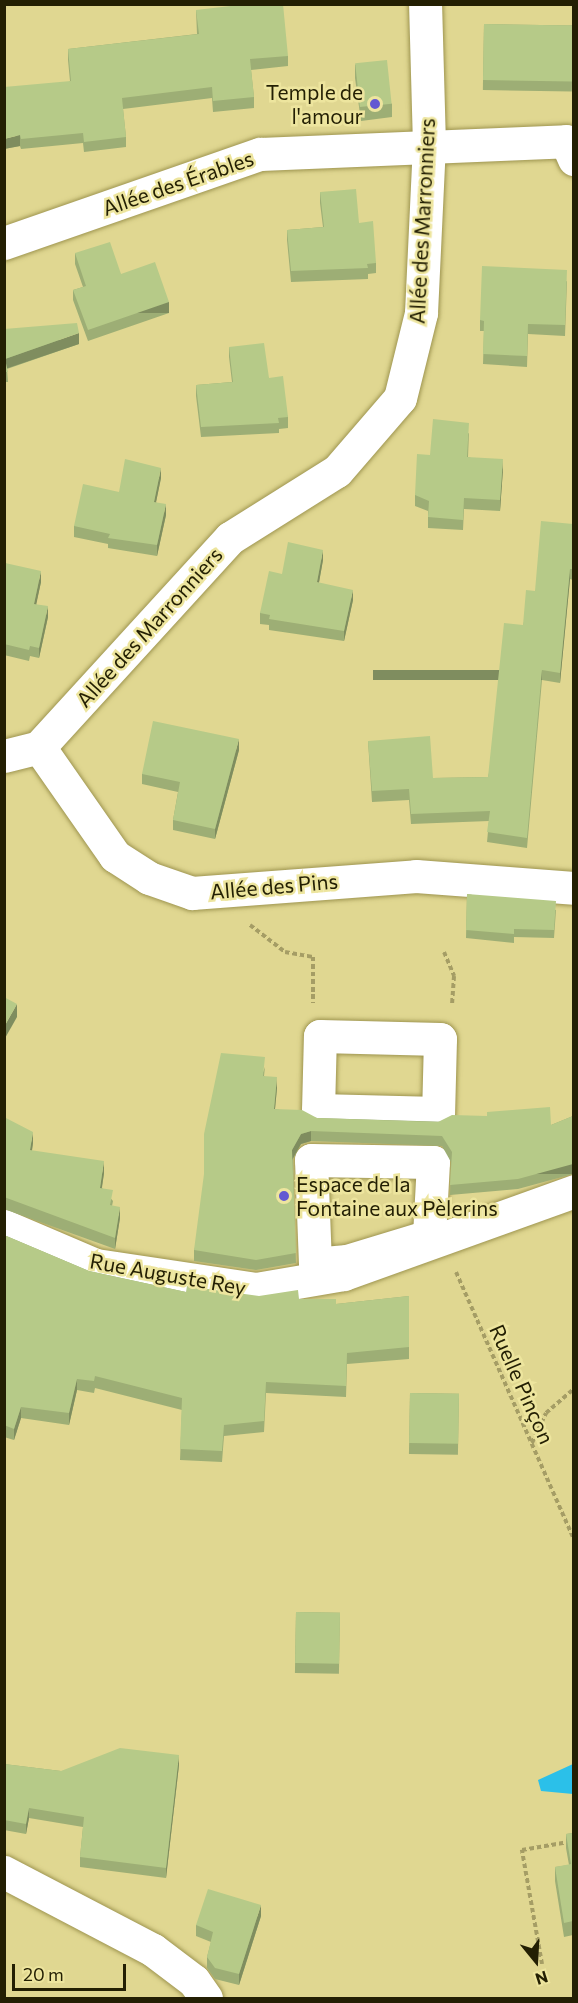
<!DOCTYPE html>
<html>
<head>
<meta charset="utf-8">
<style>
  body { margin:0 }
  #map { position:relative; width:578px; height:2003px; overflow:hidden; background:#e0d791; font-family:Commissioner,sans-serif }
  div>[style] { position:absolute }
  .water>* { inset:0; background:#2bc0e9 }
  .path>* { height:4px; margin-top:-2px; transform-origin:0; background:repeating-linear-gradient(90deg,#a59d65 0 4.5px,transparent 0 7.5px) }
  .roads { filter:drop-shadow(0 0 2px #9e9550) drop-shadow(0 0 2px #9e9550) }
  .street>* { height:33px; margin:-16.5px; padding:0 16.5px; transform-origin:16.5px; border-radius:16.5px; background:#fff }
  .secondary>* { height:33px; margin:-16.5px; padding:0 16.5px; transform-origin:16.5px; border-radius:16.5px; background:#fff }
  .wall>* { inset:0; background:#9dae75; transform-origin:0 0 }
  .shaded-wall>* { inset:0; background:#7f8d5f; transform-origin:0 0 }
  .building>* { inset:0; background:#b6ca88; transform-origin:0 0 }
  .dots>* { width:16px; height:16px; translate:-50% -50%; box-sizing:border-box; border:3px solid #ede59e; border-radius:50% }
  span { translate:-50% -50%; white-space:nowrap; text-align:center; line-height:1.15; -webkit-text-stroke:5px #ede59e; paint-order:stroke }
  .poi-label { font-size:21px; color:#231f03 }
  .right { translate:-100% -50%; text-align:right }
  .left { translate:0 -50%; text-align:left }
  .street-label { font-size:21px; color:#231f03 }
  .frame { position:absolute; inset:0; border:6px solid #231f03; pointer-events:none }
  .north { position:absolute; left:506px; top:1931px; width:60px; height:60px; -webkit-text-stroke:4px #ede59e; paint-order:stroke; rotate:162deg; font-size:16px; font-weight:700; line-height:24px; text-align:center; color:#231f03 }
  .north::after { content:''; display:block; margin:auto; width:21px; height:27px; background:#231f03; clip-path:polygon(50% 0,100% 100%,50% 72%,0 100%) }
  .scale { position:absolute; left:12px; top:1964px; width:114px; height:27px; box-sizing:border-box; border:3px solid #231f03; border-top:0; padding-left:8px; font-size:18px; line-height:21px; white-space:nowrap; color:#231f03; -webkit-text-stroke:4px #ede59e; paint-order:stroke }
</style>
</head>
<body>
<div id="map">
  <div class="water">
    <div style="clip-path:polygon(573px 1764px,573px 1794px,541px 1791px,538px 1780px)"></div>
  </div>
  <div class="path">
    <div style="left:250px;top:925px;width:44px;rotate:37.6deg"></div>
    <div style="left:285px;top:952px;width:28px;rotate:10deg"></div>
    <div style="left:313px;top:957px;width:46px;rotate:90deg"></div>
    <div style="left:444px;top:952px;width:26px;rotate:67deg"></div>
    <div style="left:454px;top:976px;width:30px;rotate:94deg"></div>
    <div style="left:456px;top:1272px;width:292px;rotate:66.2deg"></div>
    <div style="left:532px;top:1443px;width:33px;rotate:-65deg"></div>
    <div style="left:546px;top:1413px;width:37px;rotate:-41deg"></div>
    <div style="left:542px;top:1964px;width:116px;rotate:-100deg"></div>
    <div style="left:522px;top:1850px;width:53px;rotate:-9.8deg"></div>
  </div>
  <div class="roads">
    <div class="street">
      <div style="left:4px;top:243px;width:271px;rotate:-19.2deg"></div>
      <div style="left:260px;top:154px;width:306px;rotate:-2.4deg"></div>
      <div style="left:566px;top:141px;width:20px;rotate:66deg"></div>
      <div style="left:39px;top:747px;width:133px;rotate:55.1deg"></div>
      <div style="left:115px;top:856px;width:40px;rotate:32.9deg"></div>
      <div style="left:149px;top:878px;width:46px;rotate:19.2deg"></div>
      <div style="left:192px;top:893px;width:225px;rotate:-4.3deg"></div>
      <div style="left:416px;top:876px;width:158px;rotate:4.3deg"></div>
      <div style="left:4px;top:756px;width:36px;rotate:-14deg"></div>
      <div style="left:39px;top:747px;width:283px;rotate:-47.6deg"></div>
      <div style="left:230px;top:538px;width:126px;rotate:-32.1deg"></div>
      <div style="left:337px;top:471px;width:96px;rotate:-49.2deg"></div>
      <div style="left:400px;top:398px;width:88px;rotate:-76.1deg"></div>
      <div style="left:421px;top:313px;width:168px;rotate:-87.3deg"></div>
      <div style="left:429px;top:145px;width:141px;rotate:-91.6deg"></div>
      <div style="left:320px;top:1036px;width:120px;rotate:1.4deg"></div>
      <div style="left:440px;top:1039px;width:74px;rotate:91.5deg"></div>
      <div style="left:438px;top:1113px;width:120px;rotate:-178.6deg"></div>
      <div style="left:318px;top:1110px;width:74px;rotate:-88.5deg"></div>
      <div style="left:311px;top:1160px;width:122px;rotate:0.9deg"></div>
      <div style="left:433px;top:1162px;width:74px;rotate:93.1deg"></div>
      <div style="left:429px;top:1236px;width:86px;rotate:163deg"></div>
      <div style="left:347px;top:1261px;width:32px;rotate:175deg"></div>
      <div style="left:315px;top:1264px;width:104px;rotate:-92.2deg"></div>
      <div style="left:4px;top:1872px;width:168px;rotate:27.6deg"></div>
      <div style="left:153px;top:1950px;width:51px;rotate:37.1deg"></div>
      <div style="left:194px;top:1981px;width:21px;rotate:55deg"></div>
    </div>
    <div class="secondary">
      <div style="left:4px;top:1226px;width:100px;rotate:23deg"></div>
      <div style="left:96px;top:1265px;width:162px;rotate:8.5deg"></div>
      <div style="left:256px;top:1289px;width:89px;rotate:-9.7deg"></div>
      <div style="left:344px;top:1274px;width:245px;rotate:-19.8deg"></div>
    </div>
  </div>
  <div class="wall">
    <div style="clip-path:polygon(196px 10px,288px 56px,288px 66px,251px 70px,254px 97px,254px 108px,213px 112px,212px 98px,123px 109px,126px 137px,126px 147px,84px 152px,83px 143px,21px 149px,20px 146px,4px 149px,70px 81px,68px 60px,68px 49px,197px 34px)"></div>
    <div style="left:484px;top:24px;width:89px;height:66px;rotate:1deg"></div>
    <div style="clip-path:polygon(355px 64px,392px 104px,392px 117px,361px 121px,355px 78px)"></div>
    <div style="clip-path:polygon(320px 192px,359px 223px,376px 263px,376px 273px,368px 274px,368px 279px,291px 282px,287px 240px,287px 230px,323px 227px,320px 203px)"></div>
    <div style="clip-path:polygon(75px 253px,121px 274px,169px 313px,88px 341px,73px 300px,73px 290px,83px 287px,75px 264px)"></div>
    <div style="clip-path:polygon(567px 281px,565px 336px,528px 334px,527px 367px,483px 364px,484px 331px,480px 331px,480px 320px)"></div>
    <div style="clip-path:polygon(4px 329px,79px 344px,7px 369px,8px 382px,4px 382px)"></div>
    <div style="clip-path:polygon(229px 347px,269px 378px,288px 417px,288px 428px,279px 429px,279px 433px,201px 437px,196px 396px,196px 385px,232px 382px,229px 357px)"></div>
    <div style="clip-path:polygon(469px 433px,468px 457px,503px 469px,500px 511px,464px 509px,463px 530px,428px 528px,428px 511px,415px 506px,415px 495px,430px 455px)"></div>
    <div style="clip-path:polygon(161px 478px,156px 502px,166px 515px,157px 556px,108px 548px,108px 544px,74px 537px,74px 526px,119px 492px)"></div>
    <div style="clip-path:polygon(573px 524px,573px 580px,570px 579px,560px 683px,542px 680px,527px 848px,487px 842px,489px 821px,411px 824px,409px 800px,372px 802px,368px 741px,433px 778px,488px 777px,523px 625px,535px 591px)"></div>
    <div style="clip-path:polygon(323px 560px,319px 583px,353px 600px,344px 641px,269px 630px,269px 625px,260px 624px,260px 613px,282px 574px)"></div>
    <div style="clip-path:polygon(5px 563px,41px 582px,36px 604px,48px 617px,39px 658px,30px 656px,29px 661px,4px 655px)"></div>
    <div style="clip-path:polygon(239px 750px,215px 839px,173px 830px,173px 820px,178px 792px,142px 784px,142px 774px)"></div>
    <div style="clip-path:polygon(467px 894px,556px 910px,554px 938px,514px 937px,514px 943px,466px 938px)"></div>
    <div style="clip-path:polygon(265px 1067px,264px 1076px,277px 1088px,275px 1109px,317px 1118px,551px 1125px,573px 1116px,573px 1174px,518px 1189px,450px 1195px,451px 1162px,442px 1146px,311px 1141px,301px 1144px,293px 1159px,296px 1263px,256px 1270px,194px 1261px,194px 1250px)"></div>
    <div style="clip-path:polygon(4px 1117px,33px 1143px,32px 1151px,104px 1173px,102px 1188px,113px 1201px,112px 1206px,120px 1218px,115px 1249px,4px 1209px)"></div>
    <div style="clip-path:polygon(4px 1235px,89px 1271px,186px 1292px,299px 1299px,336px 1304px,409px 1296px,409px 1359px,347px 1364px,346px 1397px,266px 1393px,264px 1432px,224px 1436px,222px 1462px,180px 1460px,182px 1410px,95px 1388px,94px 1393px,77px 1390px,69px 1425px,21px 1418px,14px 1440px,4px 1437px)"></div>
    <div style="left:410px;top:1393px;width:49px;height:61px;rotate:1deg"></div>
    <div style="left:296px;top:1612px;width:44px;height:61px;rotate:1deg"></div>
    <div style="clip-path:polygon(4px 1764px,61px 1771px,179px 1765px,166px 1878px,80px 1867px,80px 1857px,83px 1827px,29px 1818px,26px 1834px,4px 1830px)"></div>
    <div style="clip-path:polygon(573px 1833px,573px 1935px,564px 1937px,555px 1881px,555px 1867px,569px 1865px,566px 1848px,566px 1834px)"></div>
    <div style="clip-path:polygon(261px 1916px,239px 1985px,215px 1979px,207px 1968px,207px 1957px,211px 1942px,196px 1936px,196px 1925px)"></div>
  </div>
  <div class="shaded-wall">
    <div style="clip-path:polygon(20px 135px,20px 146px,4px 149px,4px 139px)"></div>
    <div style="left:169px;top:302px;width:11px;height:86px;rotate:90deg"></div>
    <div style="clip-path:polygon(79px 333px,79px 344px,5px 369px,5px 359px)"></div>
    <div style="clip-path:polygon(503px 459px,503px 469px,500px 511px,500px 500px)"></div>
    <div style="clip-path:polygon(161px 468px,161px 478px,154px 512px,154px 502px)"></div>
    <div style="clip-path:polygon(166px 504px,166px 515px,157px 556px,157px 545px)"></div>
    <div style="clip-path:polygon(323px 550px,323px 560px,317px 593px,317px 582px)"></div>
    <div style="clip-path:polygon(570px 569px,570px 579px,560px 683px,560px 673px)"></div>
    <div style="clip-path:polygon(41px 571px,41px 582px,34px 615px,34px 604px)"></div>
    <div style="clip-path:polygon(353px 590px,353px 600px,344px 641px,344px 631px)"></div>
    <div style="clip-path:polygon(48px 606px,48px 617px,39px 658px,39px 648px)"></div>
    <div style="left:542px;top:670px;width:10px;height:169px;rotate:90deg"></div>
    <div style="clip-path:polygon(239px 739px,239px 750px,215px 839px,215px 829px)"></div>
    <div style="clip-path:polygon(17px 1004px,17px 1017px,4px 1040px,4px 1027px)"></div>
    <div style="clip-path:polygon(277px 1077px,277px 1088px,274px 1119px,274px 1109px)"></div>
    <div style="clip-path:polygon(311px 1131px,311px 1141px,301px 1144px,292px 1160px,292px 1150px,301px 1134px)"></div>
    <div style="clip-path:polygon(33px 1132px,33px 1143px,30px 1162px,30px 1150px)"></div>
    <div style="clip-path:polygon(104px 1161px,104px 1173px,100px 1199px,100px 1188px)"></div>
    <div style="left:573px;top:1164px;width:10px;height:57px;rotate:90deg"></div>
    <div style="clip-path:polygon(120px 1207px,120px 1218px,115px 1249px,115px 1238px)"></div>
    <div style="clip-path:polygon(77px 1379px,77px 1390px,69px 1425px,69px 1413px)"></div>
    <div style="clip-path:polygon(21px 1407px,21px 1418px,14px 1440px,14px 1429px)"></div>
    <div style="clip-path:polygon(179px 1755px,179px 1765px,166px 1878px,166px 1868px)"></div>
    <div style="clip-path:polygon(29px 1808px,29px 1818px,26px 1834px,26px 1824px)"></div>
    <div style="clip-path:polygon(261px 1905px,261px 1916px,239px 1985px,239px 1974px)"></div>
  </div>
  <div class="building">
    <div style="clip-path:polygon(248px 4px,283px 4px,288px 56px,250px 59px,254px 97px,213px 101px,212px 87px,122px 98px,126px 137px,84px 142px,83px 133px,21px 139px,20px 135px,4px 139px,4px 87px,71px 81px,68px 49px,199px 34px,196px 10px)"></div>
    <div style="left:484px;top:24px;width:89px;height:56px;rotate:1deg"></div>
    <div style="left:387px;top:60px;width:44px;height:32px;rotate:84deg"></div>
    <div style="clip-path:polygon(356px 189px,359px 223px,373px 221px,376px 263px,367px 264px,368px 268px,291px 271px,287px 230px,324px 227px,320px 192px)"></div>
    <div style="clip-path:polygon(110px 242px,121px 274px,155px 262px,169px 302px,88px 330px,73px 290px,86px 286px,75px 253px)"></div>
    <div style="clip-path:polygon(482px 266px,567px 270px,565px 325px,528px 324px,527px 356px,483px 354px,484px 321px,480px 320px)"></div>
    <div style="clip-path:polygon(77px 323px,79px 333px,5px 359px,8px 372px,4px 372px,4px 329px)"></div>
    <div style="clip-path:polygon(264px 343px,269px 378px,283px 376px,288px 417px,278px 418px,279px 423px,201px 427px,196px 385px,233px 382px,229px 347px)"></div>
    <div style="clip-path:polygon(433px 419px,469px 423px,467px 457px,503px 459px,500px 500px,464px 498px,463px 520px,428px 517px,429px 501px,415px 495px,417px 454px,430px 455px)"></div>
    <div style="clip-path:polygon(125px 459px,161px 468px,154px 502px,166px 504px,157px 545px,108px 538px,110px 534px,74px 526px,83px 484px,119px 492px)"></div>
    <div style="clip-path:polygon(541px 521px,573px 524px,573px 569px,570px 569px,560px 673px,542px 670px,527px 838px,487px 832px,490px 811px,411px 814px,409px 789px,372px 791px,368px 741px,430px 736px,433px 778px,488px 777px,504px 623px,523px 625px,526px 590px,535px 591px)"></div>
    <div style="clip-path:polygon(288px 542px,323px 550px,317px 582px,353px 590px,344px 631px,269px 619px,270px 615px,260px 613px,269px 571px,282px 574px)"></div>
    <div style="clip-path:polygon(5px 563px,41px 571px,34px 604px,48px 606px,39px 648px,30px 646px,29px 650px,4px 644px)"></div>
    <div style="clip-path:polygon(153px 721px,239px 739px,215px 829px,173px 820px,180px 782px,142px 774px)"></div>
    <div style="clip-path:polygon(467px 894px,556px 901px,554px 930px,514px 929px,514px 934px,466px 930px)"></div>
    <div style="clip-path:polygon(4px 997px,17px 1004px,4px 1027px)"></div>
    <div style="clip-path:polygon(221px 1053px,265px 1057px,263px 1076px,277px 1077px,274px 1109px,302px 1110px,317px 1118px,438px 1122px,452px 1115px,487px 1116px,487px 1112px,550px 1107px,551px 1125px,573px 1116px,573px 1164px,518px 1179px,450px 1185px,452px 1152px,442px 1136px,311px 1131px,301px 1134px,292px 1150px,296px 1253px,256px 1260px,194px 1250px,204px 1174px,204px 1134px)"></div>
    <div style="clip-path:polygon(4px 1117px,33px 1132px,30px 1150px,104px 1161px,100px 1188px,113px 1190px,110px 1205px,120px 1207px,115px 1238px,4px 1197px)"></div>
    <div style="clip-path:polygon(4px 1235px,89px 1271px,186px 1292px,187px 1286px,259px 1296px,298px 1290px,299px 1299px,336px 1299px,336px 1304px,409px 1296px,409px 1347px,347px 1353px,346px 1386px,266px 1382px,264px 1421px,224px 1425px,222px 1451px,180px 1449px,182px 1398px,95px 1376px,94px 1381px,77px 1379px,69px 1413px,21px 1407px,14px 1429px,4px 1425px)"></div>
    <div style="left:410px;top:1393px;width:49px;height:50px;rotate:1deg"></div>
    <div style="left:296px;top:1612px;width:44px;height:51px;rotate:1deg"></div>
    <div style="clip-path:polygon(120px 1748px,179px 1755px,166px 1868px,80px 1857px,84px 1817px,29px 1808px,26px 1824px,4px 1820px,4px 1764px,61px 1771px)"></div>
    <div style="clip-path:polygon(573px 1833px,573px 1921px,564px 1923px,555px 1867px,571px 1864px,566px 1834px)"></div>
    <div style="clip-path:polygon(208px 1889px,261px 1905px,239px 1974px,215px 1968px,207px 1957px,213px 1932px,196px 1925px)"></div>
  </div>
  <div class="dots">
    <div style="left:375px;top:104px;background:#6359d2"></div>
    <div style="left:284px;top:1196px;background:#6359d2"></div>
  </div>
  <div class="poi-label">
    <span class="right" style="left:363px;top:104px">Temple de<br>l'amour</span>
    <span class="left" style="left:296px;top:1196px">Espace de la<br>Fontaine aux Pèlerins</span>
  </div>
  <div class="street-label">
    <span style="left:178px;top:183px;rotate:-19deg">Allée des Érables</span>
    <span style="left:422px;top:221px;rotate:-87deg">Allée des Marronniers</span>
    <span style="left:149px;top:627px;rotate:-48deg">Allée des Marronniers</span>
    <span style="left:274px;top:886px;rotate:-5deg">Allée des Pins</span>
    <span style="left:168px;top:1274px;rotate:10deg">Rue Auguste Rey</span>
    <span style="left:522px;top:1384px;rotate:66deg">Ruelle Pinçon</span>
  </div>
  <div class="frame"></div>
  <div class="north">N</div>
  <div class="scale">20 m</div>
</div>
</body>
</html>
